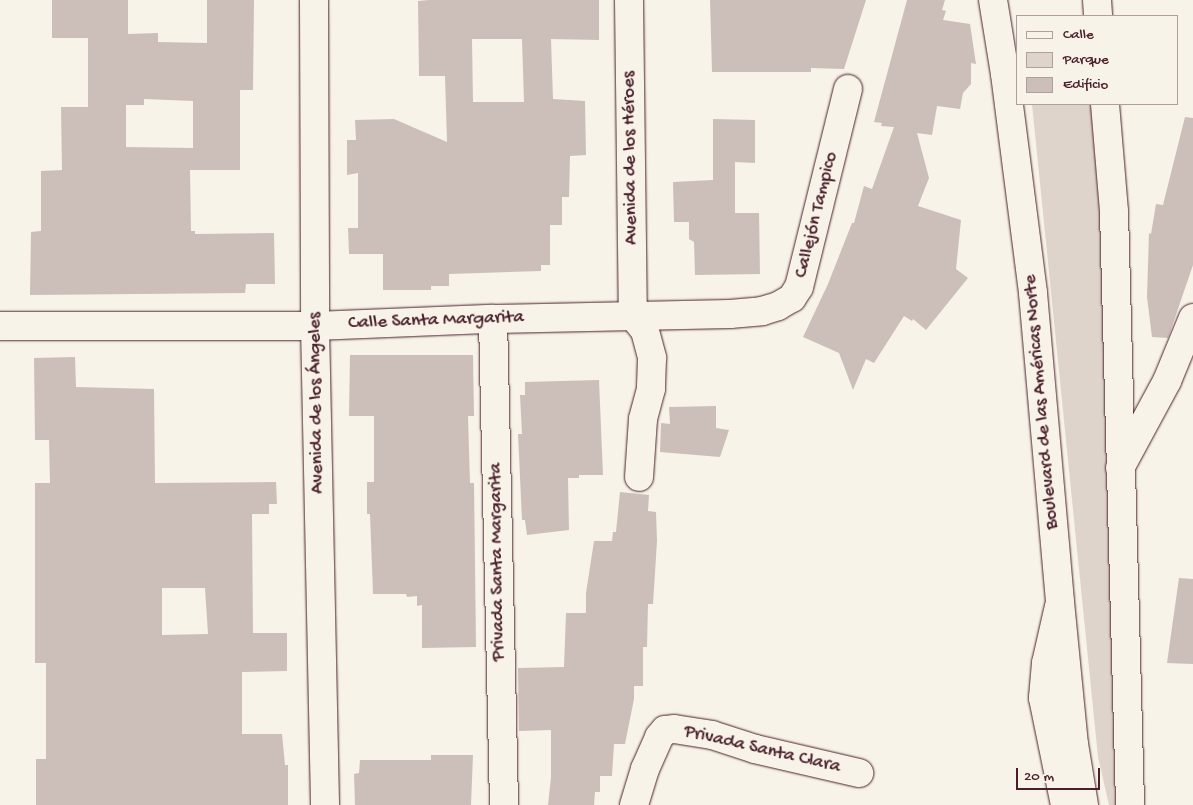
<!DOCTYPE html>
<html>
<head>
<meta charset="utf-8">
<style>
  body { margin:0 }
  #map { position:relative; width:1193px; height:805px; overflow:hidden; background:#f7f3e8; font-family:"Gochi Hand",sans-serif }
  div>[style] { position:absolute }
  .green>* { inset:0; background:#ded4cc }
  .building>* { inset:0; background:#ccbfb9 }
  .roads { filter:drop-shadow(0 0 1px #4a1f2b) drop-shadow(0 0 1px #4a1f2b) }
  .minor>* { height:28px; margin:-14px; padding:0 14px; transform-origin:14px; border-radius:14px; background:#f7f3e8 }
  .major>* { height:28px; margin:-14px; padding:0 14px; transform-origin:14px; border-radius:14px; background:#f7f3e8 }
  span { translate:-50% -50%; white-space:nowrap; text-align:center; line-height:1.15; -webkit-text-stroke:4px #f7f3e8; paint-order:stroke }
  .street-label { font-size:19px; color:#4a1f2b }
  .legend { position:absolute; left:1016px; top:15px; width:162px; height:90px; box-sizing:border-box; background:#f7f3e8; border:1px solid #b29e9c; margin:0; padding:6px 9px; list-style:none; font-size:15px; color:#4a1f2b }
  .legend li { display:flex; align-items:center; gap:10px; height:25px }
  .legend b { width:25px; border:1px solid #b29e9c }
  .scale { position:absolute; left:1016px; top:768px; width:84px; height:22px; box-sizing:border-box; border:2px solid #4a1f2b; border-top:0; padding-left:6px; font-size:15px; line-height:18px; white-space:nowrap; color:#4a1f2b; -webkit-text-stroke:4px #f7f3e8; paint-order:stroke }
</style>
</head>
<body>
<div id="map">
  <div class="green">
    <div style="clip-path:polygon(1032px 104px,1092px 104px,1101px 203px,1115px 768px,1118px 805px,1109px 805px,1098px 757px)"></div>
  </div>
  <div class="building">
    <div style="clip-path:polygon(evenodd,52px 0,128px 0,128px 34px,158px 33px,158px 42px,207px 43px,207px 0,254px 0,253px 90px,240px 90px,240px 170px,190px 170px,191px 231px,195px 231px,195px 234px,274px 233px,275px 284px,246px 284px,245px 293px,30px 295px,31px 232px,41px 231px,41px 171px,62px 170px,61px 107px,88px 107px,88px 38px,52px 38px,52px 0,144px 99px,193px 101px,193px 148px,126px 147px,126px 105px,144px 105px,144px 99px)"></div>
    <div style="clip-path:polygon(evenodd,429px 0,599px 0,599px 40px,551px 39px,553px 99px,585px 101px,586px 155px,570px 156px,569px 197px,562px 197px,562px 225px,550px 225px,550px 265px,541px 265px,541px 271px,449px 274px,449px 286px,431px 286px,431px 290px,383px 290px,383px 254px,349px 254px,348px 228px,358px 228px,358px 173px,347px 175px,347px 140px,356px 140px,355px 120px,394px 119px,447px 142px,445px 76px,419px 76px,418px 1px,429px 0,472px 39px,522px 39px,524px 102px,473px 102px,472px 39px)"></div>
    <div style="clip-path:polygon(710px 0,866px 0,844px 69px,811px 68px,811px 72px,712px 72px)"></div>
    <div style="clip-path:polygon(907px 0,945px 0,942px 10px,946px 11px,943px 20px,970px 24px,976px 64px,971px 63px,971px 84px,963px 93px,960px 109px,937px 106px,932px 135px,917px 133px,929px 178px,918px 206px,961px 220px,956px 269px,968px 278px,926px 330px,913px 319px,912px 321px,904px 316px,874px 363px,866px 359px,853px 390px,839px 353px,803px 337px,828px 284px,852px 223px,854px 223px,864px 186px,872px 189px,894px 127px,881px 126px,882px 123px,874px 122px)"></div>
    <div style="clip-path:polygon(1185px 117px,1193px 118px,1193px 265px,1168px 338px,1152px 337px,1147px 297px,1149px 233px,1151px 234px,1156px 204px,1163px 205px)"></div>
    <div style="clip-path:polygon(713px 119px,755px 120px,755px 163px,735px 162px,735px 213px,759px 213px,760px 274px,695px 275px,694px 242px,689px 239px,689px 222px,674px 222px,673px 182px,713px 180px)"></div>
    <div style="clip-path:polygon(350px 355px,473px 355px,474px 416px,468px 416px,470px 483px,474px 483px,476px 647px,422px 648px,422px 605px,417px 606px,417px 596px,407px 597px,406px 594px,373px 594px,370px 514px,367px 514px,367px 482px,374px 482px,374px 416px,349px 416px)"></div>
    <div style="clip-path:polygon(evenodd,75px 357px,76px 387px,154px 389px,155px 483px,276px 482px,277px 504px,269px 504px,269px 514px,252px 514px,253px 633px,287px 633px,287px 671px,242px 672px,242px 734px,282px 734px,285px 765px,288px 765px,288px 805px,36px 805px,36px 759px,46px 759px,46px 663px,35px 663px,35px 483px,50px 483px,49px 440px,35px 440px,34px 358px,75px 357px,162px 588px,205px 588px,208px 634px,162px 635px,162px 588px)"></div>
    <div style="clip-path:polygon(599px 380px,603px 475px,579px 475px,579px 478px,568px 478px,569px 530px,527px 535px,525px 520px,522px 520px,518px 434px,522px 434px,520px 395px,525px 395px,525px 382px)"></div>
    <div style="clip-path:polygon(716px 406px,716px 428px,729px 430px,720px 457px,660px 452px,661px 423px,670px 424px,669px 407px)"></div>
    <div style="clip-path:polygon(620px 492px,649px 495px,648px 511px,656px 512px,657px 541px,653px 604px,648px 604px,647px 647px,643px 647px,643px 686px,634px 686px,634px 699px,625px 744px,614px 744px,612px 776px,600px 776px,600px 792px,595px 792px,594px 805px,548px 805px,551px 777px,551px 730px,519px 731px,518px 668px,564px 667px,566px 613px,586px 613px,586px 593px,594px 541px,612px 541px,613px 532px,616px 532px)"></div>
    <div style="clip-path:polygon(1179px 578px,1193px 579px,1193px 664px,1167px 663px)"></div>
    <div style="clip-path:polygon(431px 755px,473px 755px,471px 805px,355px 805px,354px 774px,359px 773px,360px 760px,431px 760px)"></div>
  </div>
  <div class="roads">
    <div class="minor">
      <div style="left:314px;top:0;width:326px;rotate:89.8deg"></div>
      <div style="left:315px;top:326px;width:479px;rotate:88.8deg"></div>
      <div style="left:629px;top:0;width:316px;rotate:89.3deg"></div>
      <div style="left:633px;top:316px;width:19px;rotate:51deg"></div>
      <div style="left:645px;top:331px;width:28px;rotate:75deg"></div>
      <div style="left:652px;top:358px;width:31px;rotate:92deg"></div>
      <div style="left:651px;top:389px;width:31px;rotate:105deg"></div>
      <div style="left:643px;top:419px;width:58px;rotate:93.9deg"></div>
      <div style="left:493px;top:319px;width:486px;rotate:88.7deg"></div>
      <div style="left:0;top:326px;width:315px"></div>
      <div style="left:315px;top:326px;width:178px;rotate:-2.3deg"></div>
      <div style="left:493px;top:319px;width:237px;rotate:-1.2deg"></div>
      <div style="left:730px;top:314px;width:32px;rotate:-5deg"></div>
      <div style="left:762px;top:311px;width:17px;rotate:-17deg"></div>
      <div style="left:778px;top:306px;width:16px;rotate:-30deg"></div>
      <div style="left:792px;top:298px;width:13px;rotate:-58deg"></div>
      <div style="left:799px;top:287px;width:204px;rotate:-76.1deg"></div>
      <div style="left:1120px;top:468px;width:99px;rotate:-61.6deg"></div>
      <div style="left:1167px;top:381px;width:68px;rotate:-67.6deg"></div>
      <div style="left:1059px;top:606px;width:58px;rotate:102.8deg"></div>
      <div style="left:1046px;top:663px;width:35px;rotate:95deg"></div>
      <div style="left:1043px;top:698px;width:109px;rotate:78.4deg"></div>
      <div style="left:634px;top:805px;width:38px;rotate:-73deg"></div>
      <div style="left:645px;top:769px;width:35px;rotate:-66deg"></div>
      <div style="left:659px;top:737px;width:9px;rotate:-49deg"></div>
      <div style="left:665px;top:730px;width:9px;rotate:-6deg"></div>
      <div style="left:674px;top:729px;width:38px;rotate:9deg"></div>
      <div style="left:712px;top:735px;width:45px;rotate:18deg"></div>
      <div style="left:755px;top:749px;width:107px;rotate:13deg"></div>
    </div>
    <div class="major">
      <div style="left:993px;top:0;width:75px;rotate:80.8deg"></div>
      <div style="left:1005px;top:74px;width:221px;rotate:82.7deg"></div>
      <div style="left:1033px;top:293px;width:310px;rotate:85deg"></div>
      <div style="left:1060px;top:602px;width:143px;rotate:84.4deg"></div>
      <div style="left:1074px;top:744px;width:62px;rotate:80.7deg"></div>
      <div style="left:1097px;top:0;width:16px;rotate:86deg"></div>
      <div style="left:1105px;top:104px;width:108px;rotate:85.2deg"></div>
      <div style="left:1114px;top:212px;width:593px;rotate:88.45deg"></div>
    </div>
  </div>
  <div class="street-label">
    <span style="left:631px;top:158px;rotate:-91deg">Avenida de los Héroes</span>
    <span style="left:817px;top:215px;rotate:-76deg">Callejón Tampico</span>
    <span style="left:436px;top:321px;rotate:-2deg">Calle Santa Margarita</span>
    <span style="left:1042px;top:402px;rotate:-95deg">Boulevard de las Américas Norte</span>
    <span style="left:317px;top:403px;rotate:-91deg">Avenida de los Ángeles</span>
    <span style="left:498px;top:562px;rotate:-91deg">Privada Santa Margarita</span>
    <span style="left:762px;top:750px;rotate:13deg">Privada Santa Clara</span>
  </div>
  <ul class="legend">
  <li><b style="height:6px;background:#f7f3e8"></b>Calle</li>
  <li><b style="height:14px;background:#ded4cc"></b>Parque</li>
  <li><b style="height:14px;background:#ccbfb9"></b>Edificio</li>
  </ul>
  <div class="scale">20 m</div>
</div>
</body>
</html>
